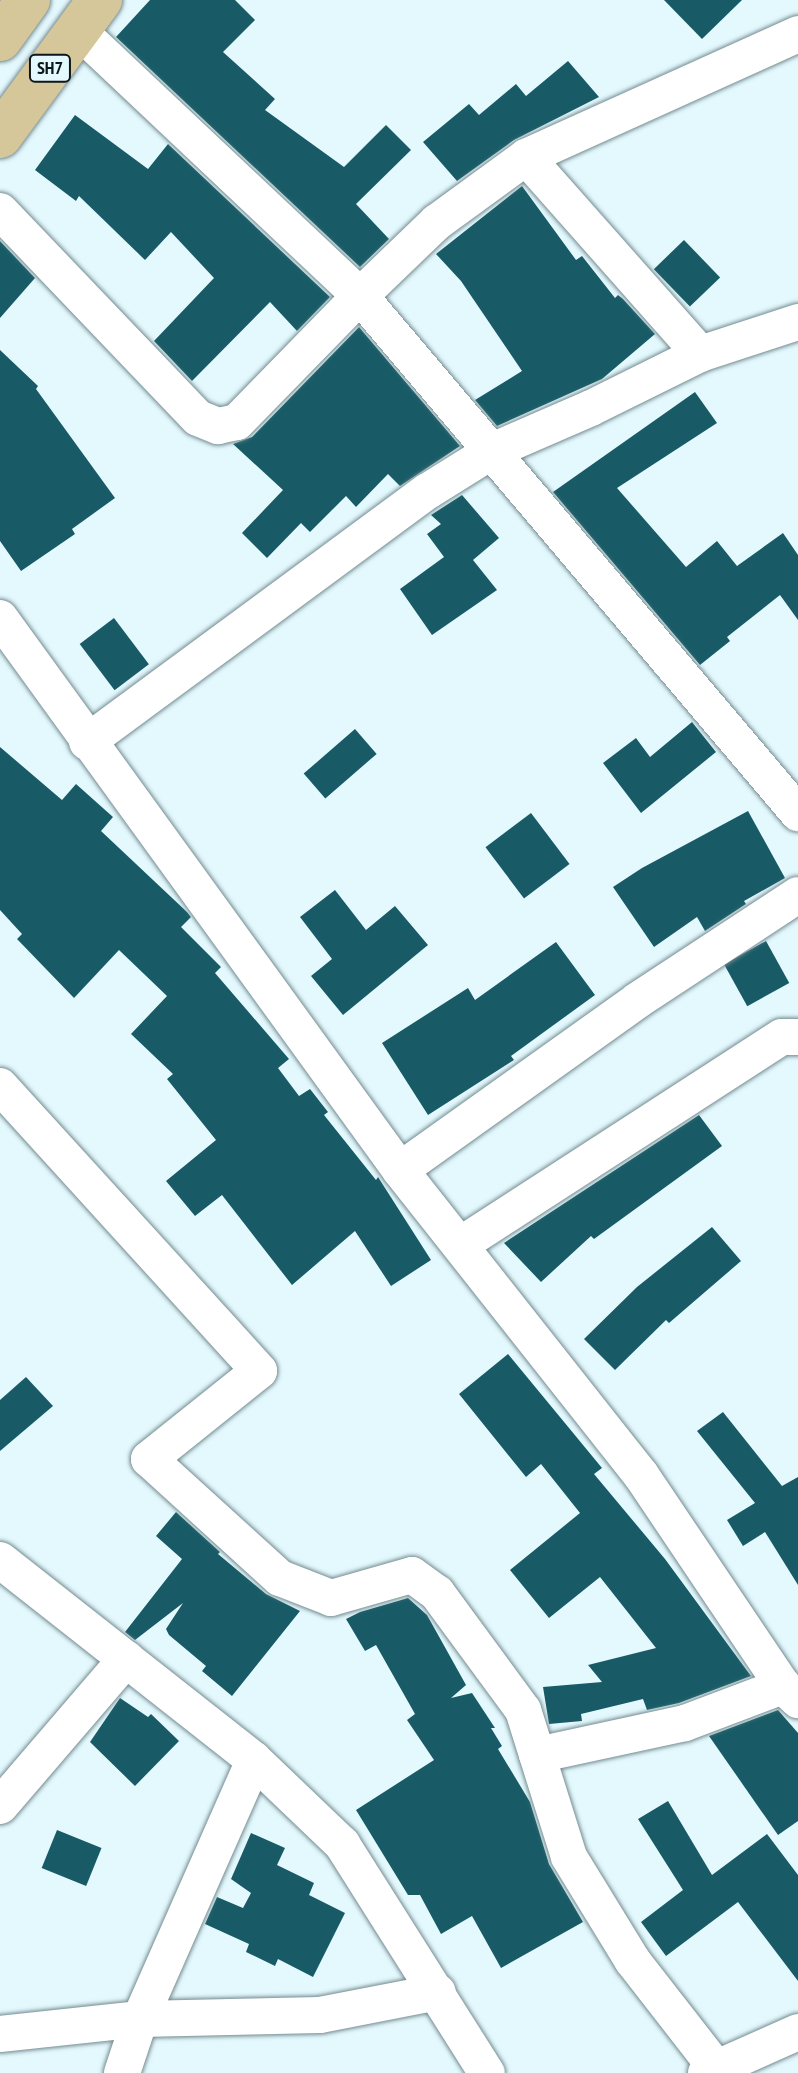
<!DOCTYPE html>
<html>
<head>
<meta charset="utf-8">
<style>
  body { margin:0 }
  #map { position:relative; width:798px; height:2073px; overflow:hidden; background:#e4f9fe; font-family:"PT Sans Narrow",sans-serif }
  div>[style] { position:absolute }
  .building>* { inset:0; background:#185b66; transform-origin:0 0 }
  .roads { filter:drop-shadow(0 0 2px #738b90) drop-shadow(0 0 2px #738b90) }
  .street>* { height:36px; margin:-18px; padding:0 18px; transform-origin:18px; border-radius:18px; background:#fff }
  .primary>* { height:44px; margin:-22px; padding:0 22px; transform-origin:22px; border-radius:22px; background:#d6c79b }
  span { translate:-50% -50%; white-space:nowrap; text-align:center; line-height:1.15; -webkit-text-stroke:8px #e4f9fe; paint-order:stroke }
  .shield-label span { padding:2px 6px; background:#e4f9fe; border:2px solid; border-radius:6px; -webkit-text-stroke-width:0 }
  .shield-label { font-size:18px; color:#0d1618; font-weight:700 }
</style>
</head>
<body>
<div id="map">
  <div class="building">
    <div style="clip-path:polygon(150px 0,235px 0,255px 20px,223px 52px,275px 99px,265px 110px,344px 167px,386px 125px,411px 150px,356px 204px,389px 239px,360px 267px,116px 37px)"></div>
    <div style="clip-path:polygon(664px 0,742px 0,702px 39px)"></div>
    <div style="clip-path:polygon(568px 61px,599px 97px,514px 140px,457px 181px,423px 142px,469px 104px,479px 115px,516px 84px,526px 96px)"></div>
    <div style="clip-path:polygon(75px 115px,148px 169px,168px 144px,330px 297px,297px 331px,270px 302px,192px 381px,154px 341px,214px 278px,171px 232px,145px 260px,79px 196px,76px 201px,35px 170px)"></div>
    <div style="clip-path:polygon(522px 186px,576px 260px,582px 256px,615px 298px,618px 295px,623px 299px,655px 334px,602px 379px,497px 426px,475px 400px,522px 371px,461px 281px,436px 254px)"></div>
    <div style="left:684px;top:240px;width:52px;height:42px;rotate:46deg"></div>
    <div style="clip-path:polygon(0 241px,35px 278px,0 318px)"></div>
    <div style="clip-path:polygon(359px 327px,460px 446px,400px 486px,388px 474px,356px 507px,346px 496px,310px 532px,301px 523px,267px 558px,242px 533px,283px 490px,233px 444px,252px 437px)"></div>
    <div style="clip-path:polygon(0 350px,38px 386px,36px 389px,115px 498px,72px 529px,75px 534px,21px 571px,0 541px)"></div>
    <div style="clip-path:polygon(695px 392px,717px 423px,617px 488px,686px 567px,717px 541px,737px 566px,783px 533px,798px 555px,798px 620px,780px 595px,727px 637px,730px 641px,700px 665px,553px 492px)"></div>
    <div style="clip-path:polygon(462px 495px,499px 538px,473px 560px,497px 590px,432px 635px,400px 589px,444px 557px,427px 534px,441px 524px,431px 515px)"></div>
    <div style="left:114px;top:618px;width:58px;height:43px;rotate:53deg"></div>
    <div style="clip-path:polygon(692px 722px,716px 752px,641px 813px,603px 763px,636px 738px,650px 757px)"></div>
    <div style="left:355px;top:729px;width:33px;height:68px;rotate:49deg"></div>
    <div style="clip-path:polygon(0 747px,62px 800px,76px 784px,113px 817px,101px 831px,187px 912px,191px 917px,181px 927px,221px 967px,215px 973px,289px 1059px,278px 1068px,299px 1096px,310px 1089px,328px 1112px,324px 1115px,376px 1180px,378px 1177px,431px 1260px,391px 1286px,355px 1231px,292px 1285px,222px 1195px,195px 1216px,166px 1181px,216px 1140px,167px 1079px,173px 1074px,131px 1034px,167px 996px,119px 950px,74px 998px,17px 939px,22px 934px,0 910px)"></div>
    <div style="clip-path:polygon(748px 811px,785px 878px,744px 901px,746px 904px,705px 931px,697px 917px,654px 947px,613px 887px,642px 868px)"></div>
    <div style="left:531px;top:813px;width:64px;height:57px;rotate:53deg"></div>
    <div style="clip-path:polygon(335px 890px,366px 930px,395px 906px,428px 945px,343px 1015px,311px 976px,332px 959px,300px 917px)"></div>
    <div style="left:766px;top:941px;width:48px;height:48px;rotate:61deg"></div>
    <div style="clip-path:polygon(556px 942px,595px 995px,511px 1056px,514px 1060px,428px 1115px,382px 1043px,468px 988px,475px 1000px)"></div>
    <div style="clip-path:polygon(699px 1115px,722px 1146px,594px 1239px,591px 1236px,541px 1282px,504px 1243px)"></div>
    <div style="clip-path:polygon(712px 1227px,741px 1261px,669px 1323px,666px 1320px,615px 1370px,584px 1339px,637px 1287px)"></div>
    <div style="clip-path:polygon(508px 1354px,602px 1468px,594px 1474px,665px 1559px,751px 1676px,679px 1703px,647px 1710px,643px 1699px,581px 1714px,582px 1721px,549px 1724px,543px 1687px,602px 1682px,588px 1665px,656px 1648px,600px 1577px,549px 1618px,510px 1570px,580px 1513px,541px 1464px,526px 1477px,459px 1394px)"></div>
    <div style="clip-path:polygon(26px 1377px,53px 1406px,0 1451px,0 1400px)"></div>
    <div style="clip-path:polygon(723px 1412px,782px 1486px,798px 1477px,798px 1585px,765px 1532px,743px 1546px,727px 1520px,755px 1503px,697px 1431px)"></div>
    <div style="clip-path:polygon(176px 1512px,220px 1552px,218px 1554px,266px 1594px,300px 1611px,232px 1696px,202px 1671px,206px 1666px,169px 1635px,166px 1629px,183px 1603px,135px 1640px,125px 1632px,182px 1559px,156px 1536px)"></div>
    <div style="clip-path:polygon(408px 1598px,427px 1615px,466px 1685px,451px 1698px,472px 1693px,495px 1728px,491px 1728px,502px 1746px,498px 1749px,530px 1802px,549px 1864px,583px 1922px,501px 1968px,472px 1916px,441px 1934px,420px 1895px,408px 1895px,356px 1810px,434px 1760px,407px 1720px,415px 1714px,376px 1645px,365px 1651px,346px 1619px,360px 1612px)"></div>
    <div style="clip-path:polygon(120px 1698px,148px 1717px,151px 1714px,179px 1741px,135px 1786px,90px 1742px)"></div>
    <div style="clip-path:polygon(778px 1710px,798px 1733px,798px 1821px,778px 1835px,709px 1736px)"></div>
    <div style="clip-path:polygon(668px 1801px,712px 1875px,767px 1834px,798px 1875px,798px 1981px,738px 1902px,666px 1956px,641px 1922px,683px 1890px,638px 1819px)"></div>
    <div style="left:57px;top:1830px;width:48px;height:41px;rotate:22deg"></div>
    <div style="clip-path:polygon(251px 1833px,285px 1848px,277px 1865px,314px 1883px,309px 1895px,345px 1913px,313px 1977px,278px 1959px,275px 1966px,246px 1952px,249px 1944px,205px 1924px,217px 1897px,243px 1908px,251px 1893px,231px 1879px)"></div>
  </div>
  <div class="roads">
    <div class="street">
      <div style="left:78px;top:30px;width:388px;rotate:43.3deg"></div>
      <div style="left:360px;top:296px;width:107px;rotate:-43.9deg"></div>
      <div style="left:437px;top:222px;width:110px;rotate:-36.1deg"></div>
      <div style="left:526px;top:157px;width:299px;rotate:-24.3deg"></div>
      <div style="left:526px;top:157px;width:263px;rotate:48.5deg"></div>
      <div style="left:0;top:211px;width:286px;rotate:46.3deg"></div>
      <div style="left:198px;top:418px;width:22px;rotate:22deg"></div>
      <div style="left:218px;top:426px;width:19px;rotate:-12deg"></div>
      <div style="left:237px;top:422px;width:176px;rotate:-45.7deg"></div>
      <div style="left:360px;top:296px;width:678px;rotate:49.73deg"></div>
      <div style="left:0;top:618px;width:682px;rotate:54.07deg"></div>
      <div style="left:400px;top:1170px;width:389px;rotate:51.7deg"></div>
      <div style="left:641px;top:1475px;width:254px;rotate:56.1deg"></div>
      <div style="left:783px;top:1686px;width:21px;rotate:43deg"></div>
      <div style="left:87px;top:742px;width:423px;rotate:-36.4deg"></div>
      <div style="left:428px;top:491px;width:75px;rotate:-32deg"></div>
      <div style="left:492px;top:451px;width:108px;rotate:-23.5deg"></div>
      <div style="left:591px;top:408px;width:122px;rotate:-26.4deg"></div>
      <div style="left:700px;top:354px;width:103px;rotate:-18.1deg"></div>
      <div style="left:0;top:1086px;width:385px;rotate:47.7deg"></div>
      <div style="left:259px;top:1371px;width:141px;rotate:141.3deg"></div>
      <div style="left:149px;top:1459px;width:177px;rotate:42.3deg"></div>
      <div style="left:280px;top:1578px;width:55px;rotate:21.4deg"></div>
      <div style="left:331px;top:1598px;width:84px;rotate:-15.9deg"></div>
      <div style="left:412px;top:1575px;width:31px;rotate:36deg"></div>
      <div style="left:437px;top:1593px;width:145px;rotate:53.7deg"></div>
      <div style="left:523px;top:1710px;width:154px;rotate:72.6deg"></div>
      <div style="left:569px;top:1857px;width:121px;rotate:58.5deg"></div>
      <div style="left:632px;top:1960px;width:137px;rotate:52.1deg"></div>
      <div style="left:400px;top:1170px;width:292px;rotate:-35.5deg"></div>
      <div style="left:638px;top:1000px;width:191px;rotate:-33.3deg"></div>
      <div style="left:460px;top:1245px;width:383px;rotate:-32.9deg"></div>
      <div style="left:782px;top:1037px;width:16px"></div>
      <div style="left:0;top:1560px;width:323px;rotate:38.2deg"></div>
      <div style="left:254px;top:1760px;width:122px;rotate:43.7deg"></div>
      <div style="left:342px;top:1844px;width:271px;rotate:57.7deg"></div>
      <div style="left:537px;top:1755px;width:151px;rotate:-12.2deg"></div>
      <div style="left:685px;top:1723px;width:105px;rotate:-20.7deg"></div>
      <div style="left:0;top:1806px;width:194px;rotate:-49.4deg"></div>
      <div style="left:0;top:2034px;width:141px;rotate:-6.1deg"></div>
      <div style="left:140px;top:2019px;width:180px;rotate:-1.3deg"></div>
      <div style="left:320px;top:2015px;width:120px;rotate:-11deg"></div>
      <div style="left:122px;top:2073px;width:57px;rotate:-71.6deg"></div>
      <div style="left:140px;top:2019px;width:283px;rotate:-66.2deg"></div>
      <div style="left:706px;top:2073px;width:101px;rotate:-24deg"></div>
    </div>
    <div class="primary">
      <div style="left:0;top:39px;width:48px;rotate:-54.3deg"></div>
      <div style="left:0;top:136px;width:169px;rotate:-53.7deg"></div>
    </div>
  </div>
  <div class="shield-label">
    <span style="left:50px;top:68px">SH7</span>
  </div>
</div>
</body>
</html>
